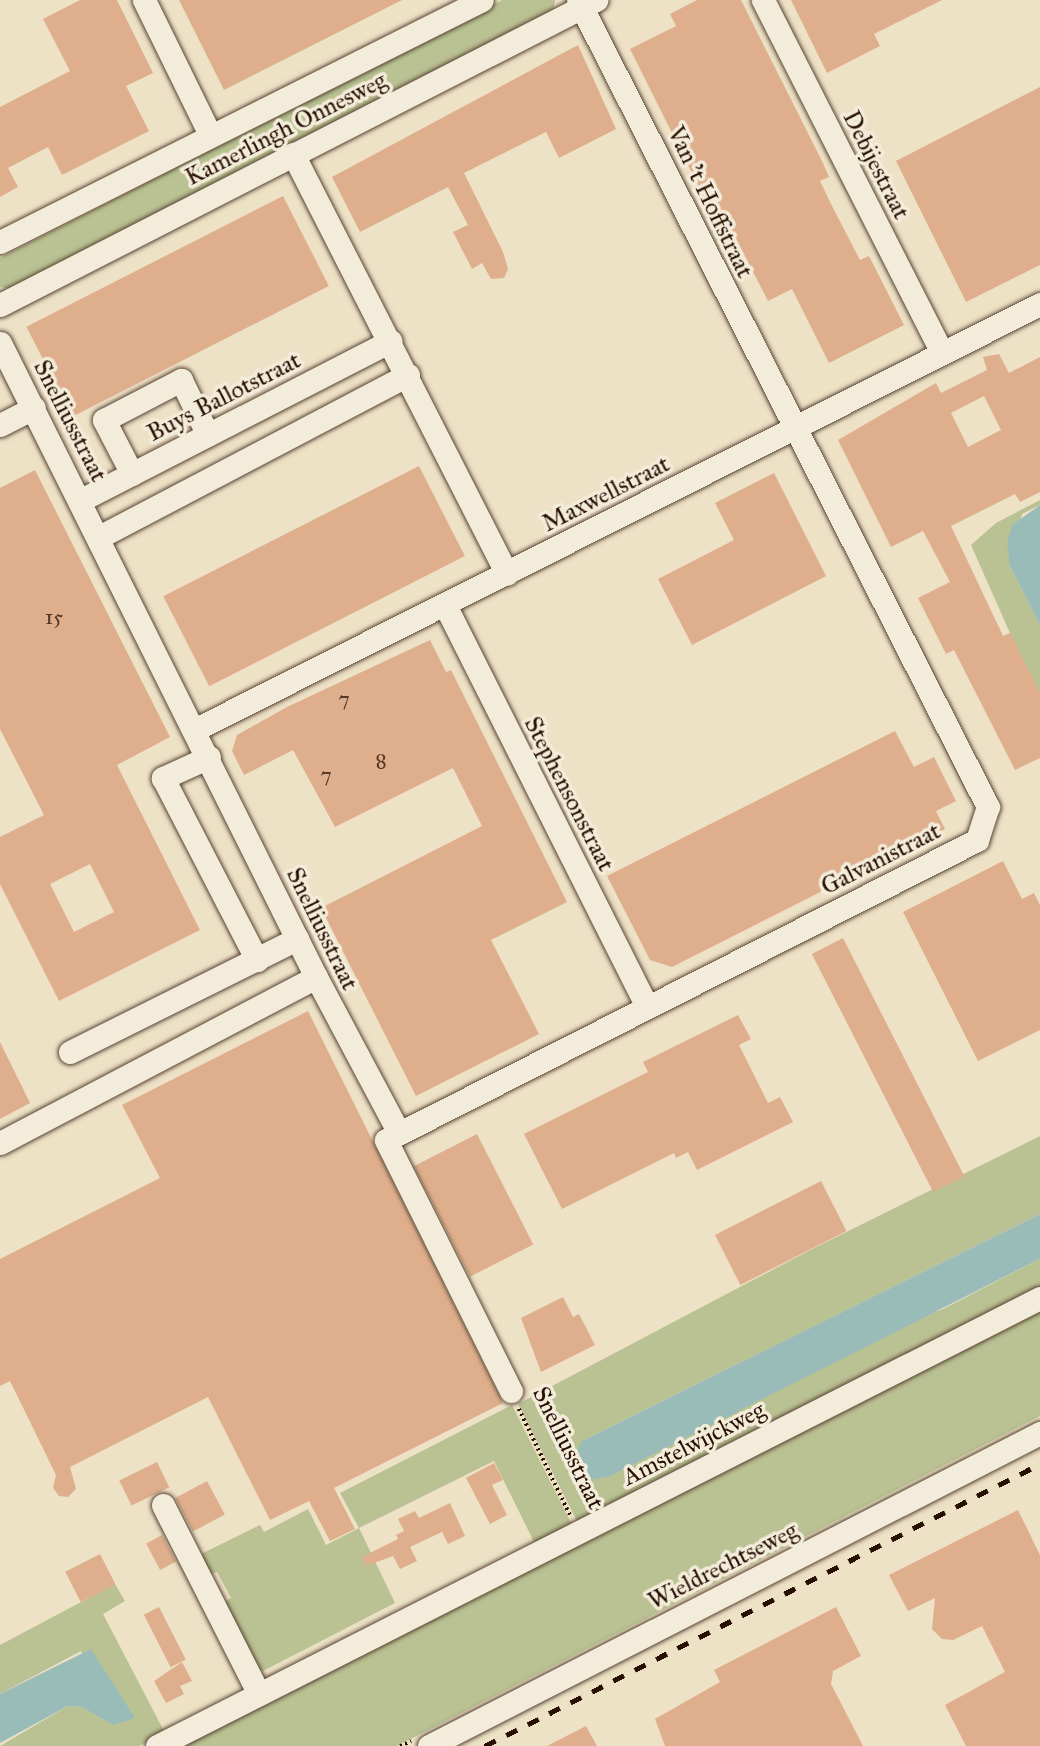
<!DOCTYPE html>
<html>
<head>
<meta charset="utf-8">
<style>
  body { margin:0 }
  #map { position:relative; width:1040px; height:1746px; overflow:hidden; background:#ede1c6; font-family:"IM FELL Great Primer",serif }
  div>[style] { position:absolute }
  .green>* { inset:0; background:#bac293 }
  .water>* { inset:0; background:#9abcb9 }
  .building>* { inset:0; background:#dfaf8d; transform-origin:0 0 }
  .path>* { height:3.5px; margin-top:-1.75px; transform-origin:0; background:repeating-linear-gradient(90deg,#271002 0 2px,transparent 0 5.5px) }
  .roads { filter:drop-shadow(0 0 2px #584433) drop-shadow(0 0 2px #584433) }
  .minor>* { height:23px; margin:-11.5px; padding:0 11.5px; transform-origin:11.5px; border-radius:11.5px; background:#f3ecda }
  .rail>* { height:5px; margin-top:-2.5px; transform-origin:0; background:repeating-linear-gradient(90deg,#271002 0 12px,transparent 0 24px) }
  span { translate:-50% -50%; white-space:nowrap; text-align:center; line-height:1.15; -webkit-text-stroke:7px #f3ecda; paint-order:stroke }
  .number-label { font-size:21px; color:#553825 }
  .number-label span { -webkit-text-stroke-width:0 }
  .street-label { font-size:24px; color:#271002 }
</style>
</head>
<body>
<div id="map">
  <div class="green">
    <div style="clip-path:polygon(502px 0,555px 0,553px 12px,13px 289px,0 287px,0 258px)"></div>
    <div style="clip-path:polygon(1040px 500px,1040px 505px,1022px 514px,1010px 566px,1040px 625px,1040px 701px,971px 545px,996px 523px)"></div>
    <div style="clip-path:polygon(1040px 1136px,1040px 1214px,582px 1441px,943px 1309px,1040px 1259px,1040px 1289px,578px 1523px,518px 1404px,814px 1248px)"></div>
    <div style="clip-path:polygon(1040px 1307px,1040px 1416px,397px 1746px,175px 1746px)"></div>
    <div style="clip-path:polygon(512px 1405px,573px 1527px,536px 1546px,494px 1461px,359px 1528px,395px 1603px,263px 1671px,252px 1664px,220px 1604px,231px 1598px,217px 1572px,209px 1575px,199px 1555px,260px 1525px,264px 1532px,308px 1509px,326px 1545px,359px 1528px,340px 1493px)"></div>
    <div style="clip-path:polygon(115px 1584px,125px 1601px,103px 1614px,165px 1733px,139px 1746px,0 1746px,68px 1706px,81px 1707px,113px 1725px,81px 1651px,0 1694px,0 1645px)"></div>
  </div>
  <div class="water">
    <div style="clip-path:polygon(1040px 505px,1040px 625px,1010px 566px,1007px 543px,1012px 525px)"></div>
    <div style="clip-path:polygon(1040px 1214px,1040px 1259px,608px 1477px,588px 1480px,576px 1470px,573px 1458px,582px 1441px)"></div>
    <div style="clip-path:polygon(91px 1649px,135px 1718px,113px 1725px,81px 1707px,68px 1706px,0 1743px,0 1694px)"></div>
  </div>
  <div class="building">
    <div style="clip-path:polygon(80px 0,117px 0,153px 73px,126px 86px,149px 131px,62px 175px,48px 147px,8px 168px,18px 187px,0 197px,0 107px,70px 71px,43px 19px)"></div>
    <div style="clip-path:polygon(179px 0,402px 0,224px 90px)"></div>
    <div style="clip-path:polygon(697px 0,741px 0,823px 163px,829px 177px,820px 181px,833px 208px,860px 260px,869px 256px,904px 325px,829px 363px,792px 289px,768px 301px,723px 213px,714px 217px,630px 49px,676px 26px,670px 14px)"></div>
    <div style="clip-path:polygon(791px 0,942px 0,874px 34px,880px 46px,827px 73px)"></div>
    <div style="clip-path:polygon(578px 45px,616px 129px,559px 158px,546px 132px,464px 173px,503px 252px,508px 269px,504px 278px,491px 279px,482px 263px,472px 269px,453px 232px,468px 225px,448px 187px,360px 232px,332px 177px)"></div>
    <div style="clip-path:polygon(1040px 87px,1040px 265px,966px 302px,896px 161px)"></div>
    <div style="left:283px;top:196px;width:101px;height:288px;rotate:63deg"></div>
    <div style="clip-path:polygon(evenodd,999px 354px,1009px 373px,1040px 357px,1040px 492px,1020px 502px,1015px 494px,951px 526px,1003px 636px,1010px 633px,1040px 693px,1040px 758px,1015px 770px,954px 650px,946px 654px,918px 598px,950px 582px,923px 531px,891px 547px,838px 440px,936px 383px,941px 393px,987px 370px,983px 357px,999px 354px,984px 396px,1001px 430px,968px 447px,951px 413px,984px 396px)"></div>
    <div style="left:419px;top:466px;width:101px;height:287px;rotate:63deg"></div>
    <div style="clip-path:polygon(evenodd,35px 470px,170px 737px,117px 765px,200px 930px,59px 1001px,0 884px,0 837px,44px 815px,0 729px,0 488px,35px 470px,90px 864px,114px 912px,74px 932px,50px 884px,90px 864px)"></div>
    <div style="clip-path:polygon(774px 473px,826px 576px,692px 645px,658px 579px,734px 540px,715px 503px)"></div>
    <div style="clip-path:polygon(430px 640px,446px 672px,451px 670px,567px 902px,491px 940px,539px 1034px,416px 1096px,321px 908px,482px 826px,453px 768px,335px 827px,293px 750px,244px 775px,232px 751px,237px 735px,287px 707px)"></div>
    <div style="clip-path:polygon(895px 731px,914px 767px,934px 757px,956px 801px,936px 811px,945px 829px,672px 967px,650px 960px,607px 876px)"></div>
    <div style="clip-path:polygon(1003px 861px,1022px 899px,1034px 893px,1040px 905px,1040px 1030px,978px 1061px,903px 912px)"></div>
    <div style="left:843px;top:938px;width:267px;height:35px;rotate:63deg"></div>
    <div style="clip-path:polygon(308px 1011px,503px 1403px,334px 1488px,355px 1529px,330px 1541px,309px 1501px,270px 1520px,208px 1397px,70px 1467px,76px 1489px,68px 1497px,59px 1496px,53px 1488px,56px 1475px,10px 1381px,0 1386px,0 1259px,160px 1178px,122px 1105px)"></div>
    <div style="clip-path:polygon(738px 1015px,751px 1039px,739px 1045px,768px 1103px,780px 1097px,793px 1122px,697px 1170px,688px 1152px,676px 1158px,674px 1153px,562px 1209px,524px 1134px,648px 1072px,643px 1062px)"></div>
    <div style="clip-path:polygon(0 1042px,30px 1103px,0 1119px)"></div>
    <div style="left:477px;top:1134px;width:124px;height:71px;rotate:63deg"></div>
    <div style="left:821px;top:1181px;width:56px;height:119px;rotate:63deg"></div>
    <div style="clip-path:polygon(563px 1297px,573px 1317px,579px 1314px,595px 1345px,541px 1372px,521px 1318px)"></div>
    <div style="left:157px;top:1462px;width:28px;height:42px;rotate:64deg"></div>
    <div style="clip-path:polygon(494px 1463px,503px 1480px,492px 1485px,507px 1515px,490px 1524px,466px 1478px)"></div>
    <div style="left:207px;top:1481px;width:38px;height:36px;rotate:62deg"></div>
    <div style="clip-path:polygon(450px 1503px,465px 1536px,448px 1544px,442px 1532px,410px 1547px,417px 1561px,400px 1569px,393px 1556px,366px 1566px,362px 1557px,398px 1539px,396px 1535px,404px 1531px,398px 1519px,415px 1511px,419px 1518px)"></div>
    <div style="clip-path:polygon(1018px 1510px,1040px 1555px,1040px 1746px,966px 1746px,945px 1705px,1005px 1672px,982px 1626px,953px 1640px,942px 1639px,932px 1629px,935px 1598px,908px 1611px,889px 1575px)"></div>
    <div style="left:162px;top:1535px;width:30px;height:18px;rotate:62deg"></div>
    <div style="left:100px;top:1554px;width:34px;height:39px;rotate:63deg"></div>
    <div style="left:159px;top:1607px;width:59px;height:17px;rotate:63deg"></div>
    <div style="clip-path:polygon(836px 1607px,861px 1656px,833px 1671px,831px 1684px,863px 1746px,665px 1746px,655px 1719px,720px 1682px,714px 1670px)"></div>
    <div style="clip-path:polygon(182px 1662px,192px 1681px,180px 1686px,184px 1694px,166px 1703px,154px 1681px)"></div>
    <div style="clip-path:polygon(586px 1726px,597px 1746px,547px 1746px)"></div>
  </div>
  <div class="path">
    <div style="left:519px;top:1409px;width:118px;rotate:64.3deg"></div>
    <div style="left:400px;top:1746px;width:12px;rotate:-24deg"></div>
  </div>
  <div class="roads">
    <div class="minor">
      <div style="left:144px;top:0;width:150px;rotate:63.9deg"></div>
      <div style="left:763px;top:0;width:396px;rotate:63.1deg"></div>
      <div style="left:293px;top:154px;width:471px;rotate:63deg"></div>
      <div style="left:0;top:242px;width:539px;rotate:-26.66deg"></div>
      <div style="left:0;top:305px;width:670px;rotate:-27.1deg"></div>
      <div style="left:0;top:343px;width:708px;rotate:63.51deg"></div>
      <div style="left:316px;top:977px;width:177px;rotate:62deg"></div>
      <div style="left:0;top:425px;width:38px;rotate:-27deg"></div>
      <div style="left:132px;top:474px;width:61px;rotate:-117.4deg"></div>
      <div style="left:104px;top:420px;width:87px;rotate:-27.5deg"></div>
      <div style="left:181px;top:380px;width:61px;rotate:63.9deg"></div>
      <div style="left:81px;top:500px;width:348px;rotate:-27.2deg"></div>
      <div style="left:99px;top:537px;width:349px;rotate:-27.7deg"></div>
      <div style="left:445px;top:605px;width:450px;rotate:63.3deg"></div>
      <div style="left:196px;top:729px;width:945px;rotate:-26.73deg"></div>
      <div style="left:209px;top:757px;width:51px;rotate:155.5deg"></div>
      <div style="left:163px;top:778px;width:205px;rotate:62.7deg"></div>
      <div style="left:70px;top:1052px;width:254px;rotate:-26.5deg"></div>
      <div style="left:0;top:1143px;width:357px;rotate:-27.7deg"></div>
      <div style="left:511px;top:1391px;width:280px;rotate:-116.5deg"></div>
      <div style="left:386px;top:1140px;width:663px;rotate:-26.91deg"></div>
      <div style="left:977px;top:840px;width:35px;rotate:-72deg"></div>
      <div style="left:988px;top:807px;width:905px;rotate:-116.93deg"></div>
      <div style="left:163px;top:1505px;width:212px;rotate:63.1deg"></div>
      <div style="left:157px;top:1746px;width:990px;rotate:-26.9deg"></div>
      <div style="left:429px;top:1746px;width:687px;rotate:-27.12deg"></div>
    </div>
  </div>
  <div class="rail">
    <div style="left:485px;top:1746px;width:623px;rotate:-26.94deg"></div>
  </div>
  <div class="number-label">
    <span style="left:54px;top:617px">15</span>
    <span style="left:344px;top:699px">7</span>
    <span style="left:381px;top:761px">8</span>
    <span style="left:326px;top:775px">7</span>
  </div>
  <div class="street-label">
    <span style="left:286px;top:129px;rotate:-27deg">Kamerlingh Onnesweg</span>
    <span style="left:876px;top:165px;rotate:63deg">Debijestraat</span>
    <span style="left:710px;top:202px;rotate:64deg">Van 't Hoffstraat</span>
    <span style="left:224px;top:397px;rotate:-27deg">Buys Ballotstraat</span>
    <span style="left:70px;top:421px;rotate:63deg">Snelliusstraat</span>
    <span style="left:606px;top:494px;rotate:-27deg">Maxwellstraat</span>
    <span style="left:569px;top:794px;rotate:63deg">Stephensonstraat</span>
    <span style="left:881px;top:859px;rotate:-27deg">Galvanistraat</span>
    <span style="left:322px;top:929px;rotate:64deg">Snelliusstraat</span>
    <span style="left:694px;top:1444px;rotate:-27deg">Amstelwijckweg</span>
    <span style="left:568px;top:1448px;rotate:64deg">Snelliusstraat</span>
    <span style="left:723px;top:1566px;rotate:-27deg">Wieldrechtseweg</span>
  </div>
</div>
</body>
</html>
